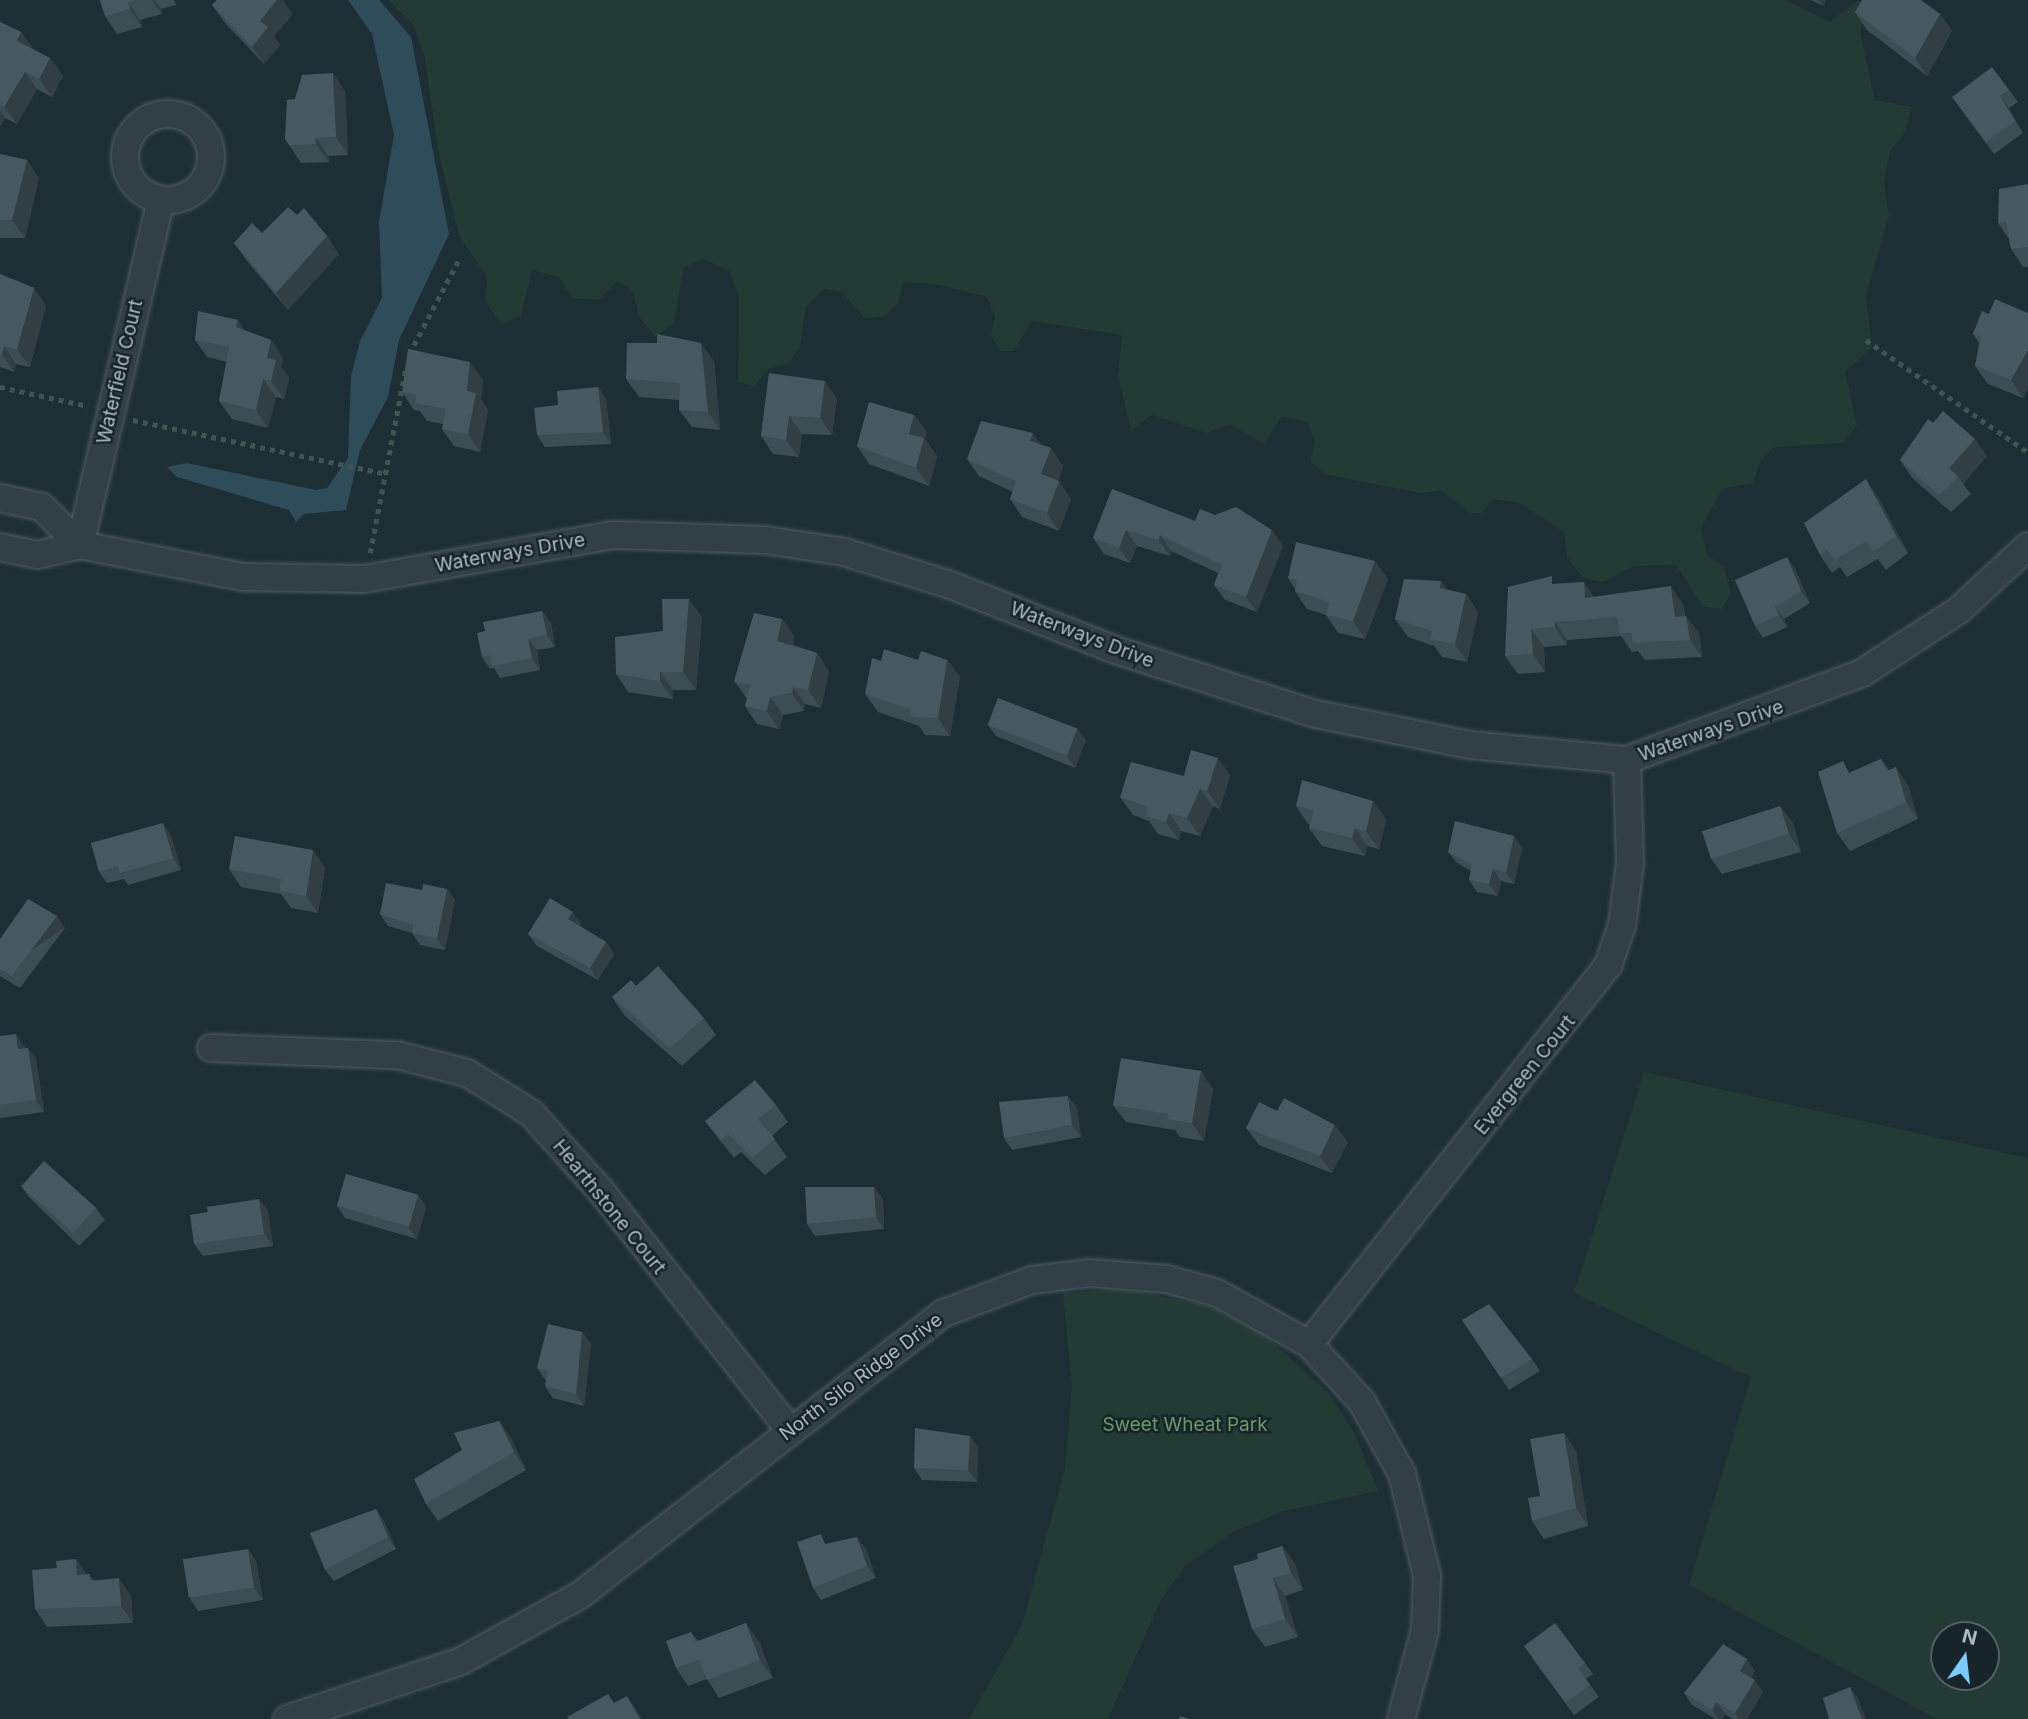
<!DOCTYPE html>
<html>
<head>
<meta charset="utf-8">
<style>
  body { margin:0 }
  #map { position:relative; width:2028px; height:1719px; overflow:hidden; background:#1e2e35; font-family:Inter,sans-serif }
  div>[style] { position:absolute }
  .green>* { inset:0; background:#233a35 }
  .water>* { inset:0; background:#2f4c5b }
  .path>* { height:4.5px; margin-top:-2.25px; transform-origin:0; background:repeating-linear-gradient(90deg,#405552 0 5px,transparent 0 10px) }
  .roads { filter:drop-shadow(0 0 2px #4f5d64) drop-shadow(0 0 2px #4f5d64) }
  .minor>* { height:26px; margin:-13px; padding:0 13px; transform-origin:13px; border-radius:13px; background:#323f46 }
  .minor>.ring { margin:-13px; padding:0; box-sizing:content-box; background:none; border:26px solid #323f46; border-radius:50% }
  .wall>* { inset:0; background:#3c4d53 }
  .shaded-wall>* { inset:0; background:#313e44; transform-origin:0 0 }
  .building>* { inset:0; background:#465961; transform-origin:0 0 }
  span { translate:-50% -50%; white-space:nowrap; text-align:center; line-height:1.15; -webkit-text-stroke:5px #17242a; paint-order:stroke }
  .street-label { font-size:19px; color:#abbbc3 }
  .park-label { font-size:19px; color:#6c986b }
  .north { position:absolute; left:1930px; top:1621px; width:70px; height:70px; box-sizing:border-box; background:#17242a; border:2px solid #526067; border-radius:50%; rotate:14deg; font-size:19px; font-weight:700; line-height:28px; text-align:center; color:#abbbc3 }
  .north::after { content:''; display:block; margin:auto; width:24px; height:32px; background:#7acbf9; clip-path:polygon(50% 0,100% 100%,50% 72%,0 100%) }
</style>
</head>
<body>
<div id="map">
  <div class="green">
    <div style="clip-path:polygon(388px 0,1786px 0,1830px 22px,1858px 0,1869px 7px,1860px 32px,1875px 100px,1912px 107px,1905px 133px,1890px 151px,1884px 182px,1889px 216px,1866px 296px,1872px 347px,1845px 372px,1857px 425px,1842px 443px,1774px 447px,1760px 462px,1753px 483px,1722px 489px,1701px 528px,1707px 555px,1724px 567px,1731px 593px,1722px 609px,1703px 607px,1676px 565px,1633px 566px,1603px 582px,1583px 578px,1567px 557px,1564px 532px,1520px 503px,1494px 499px,1481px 513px,1469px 513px,1441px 490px,1420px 493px,1324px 474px,1310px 461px,1315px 442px,1307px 422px,1282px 416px,1264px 444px,1230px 424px,1206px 433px,1152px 415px,1131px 431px,1118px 376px,1122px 335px,1032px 321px,1013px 351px,1001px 351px,991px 336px,995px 316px,987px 297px,937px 284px,903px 282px,898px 303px,885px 316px,865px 318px,842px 292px,824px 289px,806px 307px,800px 347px,789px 363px,769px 369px,754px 386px,738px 382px,739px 296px,729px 271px,703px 259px,684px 267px,674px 323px,655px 337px,639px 316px,633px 291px,617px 281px,598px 300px,573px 298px,559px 277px,532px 270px,521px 315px,502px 325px,485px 301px,487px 276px,460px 238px,439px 155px,424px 54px,413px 24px)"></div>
    <div style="clip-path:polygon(evenodd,1644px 1072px,2028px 1158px,2028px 1719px,1937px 1719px,1689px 1585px,1751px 1377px,1574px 1293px,1644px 1072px,1944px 1635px,1986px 1635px,1986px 1677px,1944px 1677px,1944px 1635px)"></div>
    <div style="clip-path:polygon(1127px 1289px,1209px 1306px,1267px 1337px,1328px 1392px,1354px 1432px,1378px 1491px,1284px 1511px,1235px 1531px,1185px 1566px,1161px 1600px,1108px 1719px,969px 1719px,1022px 1625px,1065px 1468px,1072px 1388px,1063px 1293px)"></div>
  </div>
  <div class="water">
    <div style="clip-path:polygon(348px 0,379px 0,411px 37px,449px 234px,399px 340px,388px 397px,360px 450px,346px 510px,304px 514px,296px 522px,289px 510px,177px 477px,167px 467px,187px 463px,316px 490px,327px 488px,348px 458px,351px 376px,360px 341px,382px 298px,379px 222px,394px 135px,372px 34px)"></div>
  </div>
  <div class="path">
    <div style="left:1866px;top:340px;width:197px;rotate:34.7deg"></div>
    <div style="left:409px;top:354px;width:105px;rotate:-62.2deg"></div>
    <div style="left:0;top:387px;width:90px;rotate:12.2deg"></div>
    <div style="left:133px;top:420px;width:255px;rotate:12deg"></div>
    <div style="left:370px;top:553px;width:190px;rotate:-79.1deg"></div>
  </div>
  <div class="roads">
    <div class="minor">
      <div class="ring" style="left:125px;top:114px;width:60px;height:60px"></div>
      <div style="left:0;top:498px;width:43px;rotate:12.1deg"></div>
      <div style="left:42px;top:507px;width:54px;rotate:45deg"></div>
      <div style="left:80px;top:545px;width:354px;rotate:-76.8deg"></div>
      <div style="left:0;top:547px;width:38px;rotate:12deg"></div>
      <div style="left:37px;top:555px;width:44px;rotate:-13.1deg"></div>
      <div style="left:80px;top:545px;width:166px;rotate:11.1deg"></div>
      <div style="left:243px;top:577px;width:121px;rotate:0.9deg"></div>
      <div style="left:364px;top:579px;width:253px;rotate:-10deg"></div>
      <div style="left:613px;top:535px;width:152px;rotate:1.9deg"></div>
      <div style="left:765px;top:540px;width:80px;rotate:8.6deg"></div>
      <div style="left:844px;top:552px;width:109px;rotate:17.1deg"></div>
      <div style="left:948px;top:584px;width:177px;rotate:21.5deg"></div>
      <div style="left:1113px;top:649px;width:213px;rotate:17.8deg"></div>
      <div style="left:1316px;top:714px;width:157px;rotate:11.4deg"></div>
      <div style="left:1470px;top:745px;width:158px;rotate:5.5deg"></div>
      <div style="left:1627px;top:760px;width:251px;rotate:-20.3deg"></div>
      <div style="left:1862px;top:673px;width:116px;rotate:-33deg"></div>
      <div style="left:1959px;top:610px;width:94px;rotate:-42.8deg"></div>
      <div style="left:211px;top:1048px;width:186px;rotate:2.2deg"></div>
      <div style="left:397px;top:1055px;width:72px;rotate:14.4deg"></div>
      <div style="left:467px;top:1073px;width:75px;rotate:32deg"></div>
      <div style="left:531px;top:1113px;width:105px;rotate:48.1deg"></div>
      <div style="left:601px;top:1191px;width:305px;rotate:51.7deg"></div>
      <div style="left:1309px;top:1344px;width:482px;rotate:-51.7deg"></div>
      <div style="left:1608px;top:966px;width:43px;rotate:-71.1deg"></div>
      <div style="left:1622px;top:925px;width:63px;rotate:-82.6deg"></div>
      <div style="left:1630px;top:863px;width:103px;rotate:-91.7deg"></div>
      <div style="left:287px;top:1719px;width:183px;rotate:-18.4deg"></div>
      <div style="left:461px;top:1661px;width:136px;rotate:-29deg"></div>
      <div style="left:580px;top:1595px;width:460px;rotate:-37.8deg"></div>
      <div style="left:944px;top:1313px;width:94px;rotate:-20.6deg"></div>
      <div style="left:1032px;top:1280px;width:57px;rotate:-7deg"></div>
      <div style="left:1089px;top:1273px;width:78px;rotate:4.4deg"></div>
      <div style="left:1167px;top:1279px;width:52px;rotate:15.6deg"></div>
      <div style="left:1217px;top:1293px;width:105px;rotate:29deg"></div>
      <div style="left:1309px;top:1344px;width:79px;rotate:47.6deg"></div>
      <div style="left:1362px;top:1402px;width:82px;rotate:60.9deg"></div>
      <div style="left:1402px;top:1474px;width:105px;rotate:76.2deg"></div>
      <div style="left:1427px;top:1576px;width:54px;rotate:92.1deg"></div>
      <div style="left:1425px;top:1630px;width:92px;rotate:105.1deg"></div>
    </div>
  </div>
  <div class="wall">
    <div style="clip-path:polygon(100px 0,174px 0,176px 5px,161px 9px,162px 14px,140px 20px,142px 27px,117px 34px,105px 16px)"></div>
    <div style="clip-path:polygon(1811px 0,1826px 0,1823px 6px)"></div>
    <div style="clip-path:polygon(212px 5px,293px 14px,274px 36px,280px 45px,264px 64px,225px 23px)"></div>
    <div style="clip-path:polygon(1855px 12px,1940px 14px,1952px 31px,1927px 76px,1867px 30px)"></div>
    <div style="clip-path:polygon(0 22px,21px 32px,33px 49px,50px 58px,63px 76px,52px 97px,37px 89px,17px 124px,5px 118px,1px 125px,0 125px)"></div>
    <div style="clip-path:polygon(2009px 90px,2018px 102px,2009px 108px,2023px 133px,1994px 154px,1952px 97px)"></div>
    <div style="clip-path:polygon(345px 91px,348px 155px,328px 156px,329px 162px,301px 163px,285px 139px,295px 99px)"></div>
    <div style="clip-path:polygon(0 154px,27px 160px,39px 178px,25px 238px,0 238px)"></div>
    <div style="clip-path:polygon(2028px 184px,2028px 267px,2023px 267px,2011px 249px,2009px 239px,1998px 223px)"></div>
    <div style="clip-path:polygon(297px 215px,339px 254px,288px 310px,247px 261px,234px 243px,262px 233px)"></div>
    <div style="clip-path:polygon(0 274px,34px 288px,46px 306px,30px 367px,16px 364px,14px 372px,0 367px)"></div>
    <div style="clip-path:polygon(2028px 313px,2028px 389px,2023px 398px,1988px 384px,1975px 366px,1979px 343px,1973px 334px,1989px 314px)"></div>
    <div style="clip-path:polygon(245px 331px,271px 340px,283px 358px,281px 367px,289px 378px,284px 399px,276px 397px,268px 428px,232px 419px,219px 401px,227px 362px,207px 357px,195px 340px)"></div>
    <div style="clip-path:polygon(714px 361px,720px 430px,692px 427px,679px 410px,679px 400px,639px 397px,626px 379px)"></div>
    <div style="clip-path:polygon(769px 373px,837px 398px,832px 435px,802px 434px,799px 457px,773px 454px,761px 436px)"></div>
    <div style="clip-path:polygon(483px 380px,481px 399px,488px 410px,480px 452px,454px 446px,442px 429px,443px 424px,427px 421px,420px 411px,414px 410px,402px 392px)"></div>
    <div style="clip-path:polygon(598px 387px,606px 399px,611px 444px,545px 447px,537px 435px)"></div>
    <div style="clip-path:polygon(1933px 423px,1987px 456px,1963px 484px,1971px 494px,1951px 512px,1912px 478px,1900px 460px)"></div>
    <div style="clip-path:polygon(927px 432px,925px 439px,937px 456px,929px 486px,869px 464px,857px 446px)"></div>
    <div style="clip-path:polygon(1041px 445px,1051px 448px,1063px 466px,1058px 481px,1071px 499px,1059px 531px,1022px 517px,1010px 499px,1013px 492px,979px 476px,967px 459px)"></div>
    <div style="clip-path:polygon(1112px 489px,1195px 521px,1283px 546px,1257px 612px,1225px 600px,1214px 585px,1218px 573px,1171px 551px,1170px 556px,1137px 546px,1130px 563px,1104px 554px,1093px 538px)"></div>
    <div style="clip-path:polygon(1878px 497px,1908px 553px,1886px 570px,1878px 559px,1847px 577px,1840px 567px,1832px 573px,1820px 555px)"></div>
    <div style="clip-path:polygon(1787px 557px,1795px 569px,1810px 603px,1784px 619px,1787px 627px,1763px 638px,1755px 626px)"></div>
    <div style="clip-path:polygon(1288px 578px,1388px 579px,1365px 639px,1338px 633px,1326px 615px,1307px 609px,1295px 591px,1295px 589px)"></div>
    <div style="clip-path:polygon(1584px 582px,1594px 597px,1683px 604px,1685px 616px,1699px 633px,1702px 657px,1645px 660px,1638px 651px,1632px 652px,1621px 636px,1567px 640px,1567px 645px,1544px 647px,1545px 672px,1518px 674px,1505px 656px,1557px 584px)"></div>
    <div style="clip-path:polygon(1448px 590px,1466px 594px,1478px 612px,1467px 662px,1442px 657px,1434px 646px,1408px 637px,1395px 619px)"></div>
    <div style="clip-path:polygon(542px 611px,551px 623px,555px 647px,537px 650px,540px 670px,500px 678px,494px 668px,490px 669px,482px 657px,485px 631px)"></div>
    <div style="clip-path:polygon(702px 617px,696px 690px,673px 690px,673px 699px,628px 692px,616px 674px,663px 631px)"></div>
    <div style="clip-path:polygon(782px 619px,794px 636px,793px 645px,817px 653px,829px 671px,821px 708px,805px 704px,804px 711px,783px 715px,779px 729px,757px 724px,745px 706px,747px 699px,734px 681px)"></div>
    <div style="clip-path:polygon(918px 660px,947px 660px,960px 677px,950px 736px,925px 735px,919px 726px,878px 712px,865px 694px,881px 661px)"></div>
    <div style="clip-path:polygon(988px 725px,1086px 740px,1075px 768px,996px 736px)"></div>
    <div style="clip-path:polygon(1881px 759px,1889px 770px,1908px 785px,1918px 819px,1850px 851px,1837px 833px,1851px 772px)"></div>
    <div style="clip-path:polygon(1230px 775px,1220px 809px,1213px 806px,1200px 836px,1181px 831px,1179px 840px,1158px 834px,1149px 821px,1133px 815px,1120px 797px,1184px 776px)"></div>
    <div style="clip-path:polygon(1296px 806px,1386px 819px,1379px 849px,1367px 846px,1365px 856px,1322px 846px,1309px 828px,1310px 824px,1308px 824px)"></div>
    <div style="clip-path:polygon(1780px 806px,1793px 823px,1801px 852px,1722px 874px,1710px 857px)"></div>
    <div style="clip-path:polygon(171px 835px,181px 870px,128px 885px,124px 879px,107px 883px,99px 872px)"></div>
    <div style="clip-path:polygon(1514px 836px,1522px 848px,1514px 884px,1501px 881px,1498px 896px,1477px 892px,1469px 880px,1471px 871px,1457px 863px,1448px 852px)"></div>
    <div style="clip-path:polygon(313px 850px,325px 868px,318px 913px,291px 908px,281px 894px,241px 887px,229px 869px)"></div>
    <div style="clip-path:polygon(447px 889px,455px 900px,445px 950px,420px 945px,412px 933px,388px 926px,380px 914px,422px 890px)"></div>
    <div style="clip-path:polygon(57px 916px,65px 928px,20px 988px,0 976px,0 939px)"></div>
    <div style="clip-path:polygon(581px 924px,580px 926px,606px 942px,614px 954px,598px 980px,537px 946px,528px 934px)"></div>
    <div style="clip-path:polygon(636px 986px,704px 1018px,716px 1035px,682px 1066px,624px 1015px,612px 997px)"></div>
    <div style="clip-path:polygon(0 1036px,24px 1046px,25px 1048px,36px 1059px,44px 1112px,1px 1118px,0 1117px)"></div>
    <div style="clip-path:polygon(1213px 1089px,1204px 1141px,1180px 1137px,1175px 1130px,1126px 1122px,1113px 1105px)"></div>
    <div style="clip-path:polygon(776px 1105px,788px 1122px,772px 1136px,787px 1157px,765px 1175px,741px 1152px,734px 1158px,718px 1138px,705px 1121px)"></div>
    <div style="clip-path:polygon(1077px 1108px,1081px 1137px,1012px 1150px,1004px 1138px)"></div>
    <div style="clip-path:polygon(1277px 1111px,1348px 1142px,1332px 1173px,1259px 1145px,1246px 1128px)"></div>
    <div style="clip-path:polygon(20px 1185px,96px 1208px,105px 1220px,79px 1246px,29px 1197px)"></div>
    <div style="clip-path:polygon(418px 1195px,426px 1207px,417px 1239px,345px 1218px,337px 1206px)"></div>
    <div style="clip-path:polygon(259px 1199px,268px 1211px,273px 1246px,203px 1256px,194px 1244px,208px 1212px)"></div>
    <div style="clip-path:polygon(883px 1199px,884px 1229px,815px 1236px,807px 1224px)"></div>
    <div style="clip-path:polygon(1462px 1320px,1532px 1359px,1540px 1371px,1509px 1390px)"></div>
    <div style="clip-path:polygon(582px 1332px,591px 1344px,584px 1406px,553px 1398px,545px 1386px,546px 1381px,537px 1368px)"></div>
    <div style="clip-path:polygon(499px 1421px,511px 1438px,526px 1470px,438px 1521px,426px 1504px,462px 1450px)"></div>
    <div style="clip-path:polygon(1564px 1433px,1576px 1451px,1588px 1526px,1544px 1539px,1532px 1521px)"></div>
    <div style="clip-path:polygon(970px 1436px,978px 1448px,977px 1482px,922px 1480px,914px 1468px)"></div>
    <div style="clip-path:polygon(376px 1509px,384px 1521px,396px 1549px,334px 1581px,325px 1570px)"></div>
    <div style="clip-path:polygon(828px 1543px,866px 1549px,876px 1578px,821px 1600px,813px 1588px)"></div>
    <div style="clip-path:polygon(1282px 1546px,1295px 1564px,1303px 1590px,1285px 1596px,1298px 1637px,1265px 1647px,1252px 1629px,1258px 1559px)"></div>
    <div style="clip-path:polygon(248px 1549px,256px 1561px,263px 1600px,198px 1611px,190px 1599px)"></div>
    <div style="clip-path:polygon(76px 1559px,86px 1574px,94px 1580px,131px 1596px,133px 1623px,47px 1627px,35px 1609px,57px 1568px)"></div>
    <div style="clip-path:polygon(691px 1632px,698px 1641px,759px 1641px,773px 1678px,719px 1698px,707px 1679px,688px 1686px,676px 1668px)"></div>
    <div style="clip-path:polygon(1532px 1658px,1585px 1663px,1593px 1674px,1586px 1679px,1599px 1697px,1574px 1715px)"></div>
    <div style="clip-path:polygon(1755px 1671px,1751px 1678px,1763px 1692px,1747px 1719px,1733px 1719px,1725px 1714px,1722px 1719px,1716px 1719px,1692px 1705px,1684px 1693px)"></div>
  </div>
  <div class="shaded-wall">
    <div style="clip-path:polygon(152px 0,154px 0,161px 9px,162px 14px)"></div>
    <div style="clip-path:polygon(277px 0,283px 0,293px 14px,274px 36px,280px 45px,264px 64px,252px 47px,260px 21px)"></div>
    <div style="clip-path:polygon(1818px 0,1826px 0,1823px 6px)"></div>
    <div style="clip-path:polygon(128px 2px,140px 20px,142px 27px,130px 9px)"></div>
    <div style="clip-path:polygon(1940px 14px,1952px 31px,1927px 76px,1915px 58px)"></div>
    <div style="clip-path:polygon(21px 32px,34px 50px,17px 41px)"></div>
    <div style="clip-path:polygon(50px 58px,63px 76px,52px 97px,39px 79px)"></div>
    <div style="clip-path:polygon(25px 72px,37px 89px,17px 124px,4px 107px)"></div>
    <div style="clip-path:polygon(333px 73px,345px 91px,348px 155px,336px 137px)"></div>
    <div style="clip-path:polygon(2000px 96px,2009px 108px,2023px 133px,2015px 121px)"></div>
    <div style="clip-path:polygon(0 111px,5px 118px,1px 125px,0 124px)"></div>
    <div style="clip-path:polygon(316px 138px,328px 156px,329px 162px,316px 144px)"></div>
    <div style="clip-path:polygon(27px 160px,39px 178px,25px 238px,12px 220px)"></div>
    <div style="clip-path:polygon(327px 236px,339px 254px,288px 310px,276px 293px)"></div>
    <div style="clip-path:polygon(34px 288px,46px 306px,30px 367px,17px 349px)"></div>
    <div style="clip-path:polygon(238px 320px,250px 338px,236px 327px)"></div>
    <div style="clip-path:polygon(271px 340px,283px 358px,281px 367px,289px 378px,284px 399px,271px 381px,267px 358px)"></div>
    <div style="clip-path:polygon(701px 343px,714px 361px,720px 430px,708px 412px)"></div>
    <div style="clip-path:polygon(4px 346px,16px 364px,14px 372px,2px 354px)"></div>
    <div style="clip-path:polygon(2028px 350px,2028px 389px,2023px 398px,2011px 380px)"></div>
    <div style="clip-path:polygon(470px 362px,483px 380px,481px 399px,488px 410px,480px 452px,468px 434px,467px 391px)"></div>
    <div style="clip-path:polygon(263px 379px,276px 397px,268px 428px,256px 410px)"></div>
    <div style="clip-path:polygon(825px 381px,837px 398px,832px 435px,820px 418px)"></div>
    <div style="clip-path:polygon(598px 387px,606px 399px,611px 444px,603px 432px)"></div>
    <div style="clip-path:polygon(914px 415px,927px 432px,925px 439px,937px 456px,929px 486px,916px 468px,909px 434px)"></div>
    <div style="clip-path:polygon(789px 416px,802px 434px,799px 457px,786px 440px)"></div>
    <div style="clip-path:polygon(1033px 433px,1046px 451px,1030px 441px)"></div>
    <div style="clip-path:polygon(1975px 439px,1987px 456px,1963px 484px,1958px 477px,1949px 468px)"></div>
    <div style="clip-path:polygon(1051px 448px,1063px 466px,1054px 492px,1041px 474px)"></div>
    <div style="clip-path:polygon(1866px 479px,1878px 497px,1908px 553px,1896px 536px)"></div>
    <div style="clip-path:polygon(1059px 481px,1071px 499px,1059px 531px,1047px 513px)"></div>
    <div style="clip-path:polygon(1126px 530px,1137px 546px,1130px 563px,1119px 548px)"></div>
    <div style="clip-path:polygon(1272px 530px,1283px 546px,1257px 612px,1246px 597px)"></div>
    <div style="clip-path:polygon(1160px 535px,1171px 551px,1170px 556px,1159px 540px)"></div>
    <div style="clip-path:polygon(1787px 557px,1795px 569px,1810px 603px,1801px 591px)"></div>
    <div style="clip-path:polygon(1375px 561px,1388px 579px,1365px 639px,1353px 621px)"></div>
    <div style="clip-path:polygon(1441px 581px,1454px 598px,1440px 588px)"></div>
    <div style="clip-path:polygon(1584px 582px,1596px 600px,1585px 598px)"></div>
    <div style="clip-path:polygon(1671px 586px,1683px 604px,1688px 635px,1675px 617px)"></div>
    <div style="clip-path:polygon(1466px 594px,1478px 612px,1467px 662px,1455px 644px)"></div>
    <div style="clip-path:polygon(689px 599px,702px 617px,696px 690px,683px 672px)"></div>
    <div style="clip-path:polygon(1775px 607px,1784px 619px,1787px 627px,1779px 615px)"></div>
    <div style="clip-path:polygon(542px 611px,551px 623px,555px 647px,547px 635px)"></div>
    <div style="clip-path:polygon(1686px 616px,1699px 633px,1702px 657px,1690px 640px)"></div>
    <div style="clip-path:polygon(782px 619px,794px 636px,790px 658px,777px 641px)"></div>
    <div style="clip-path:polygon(1555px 622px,1567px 640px,1567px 645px,1555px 627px)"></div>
    <div style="clip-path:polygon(1531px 629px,1544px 647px,1545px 672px,1533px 654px)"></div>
    <div style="clip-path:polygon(528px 639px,537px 650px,540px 670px,532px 658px)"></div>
    <div style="clip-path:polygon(817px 653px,829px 671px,821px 708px,808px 690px)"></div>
    <div style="clip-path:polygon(947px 660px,960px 677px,950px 736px,938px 718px)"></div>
    <div style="clip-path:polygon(660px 672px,673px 690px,673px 699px,660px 681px)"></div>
    <div style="clip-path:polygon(793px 687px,805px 704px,804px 711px,792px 693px)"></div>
    <div style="clip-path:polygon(770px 697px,783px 715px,779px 729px,767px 711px)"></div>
    <div style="clip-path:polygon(1077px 728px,1086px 740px,1075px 768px,1067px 756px)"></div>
    <div style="clip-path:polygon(1218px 758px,1230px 775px,1220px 809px,1207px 791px)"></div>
    <div style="clip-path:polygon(1896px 767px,1908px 785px,1918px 819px,1906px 802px)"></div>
    <div style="clip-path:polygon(1200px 789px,1213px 806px,1200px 836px,1187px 818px)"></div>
    <div style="clip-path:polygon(1373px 801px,1386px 819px,1379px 849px,1366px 831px)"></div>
    <div style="clip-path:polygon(1780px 806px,1793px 823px,1801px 852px,1789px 834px)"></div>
    <div style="clip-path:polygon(1169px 813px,1181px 831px,1179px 840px,1166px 822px)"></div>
    <div style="clip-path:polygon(163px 823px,171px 835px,181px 870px,173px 858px)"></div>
    <div style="clip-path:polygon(1355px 828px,1367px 846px,1365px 856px,1352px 838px)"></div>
    <div style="clip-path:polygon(1514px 836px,1522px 848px,1514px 884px,1506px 872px)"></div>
    <div style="clip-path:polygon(313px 850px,325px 868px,318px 913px,306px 896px)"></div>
    <div style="clip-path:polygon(1493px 869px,1501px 881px,1498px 896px,1489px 884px)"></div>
    <div style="clip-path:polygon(447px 889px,455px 900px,445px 950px,437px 938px)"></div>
    <div style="clip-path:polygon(573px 912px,581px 924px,577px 931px,568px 919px)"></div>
    <div style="left:57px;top:916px;width:14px;height:75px;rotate:56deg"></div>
    <div style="clip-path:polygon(606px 942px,614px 954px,598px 980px,590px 968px)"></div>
    <div style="clip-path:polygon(16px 1034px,24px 1046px,26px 1061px,18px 1049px)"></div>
    <div style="clip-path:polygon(28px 1048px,36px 1059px,44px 1112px,36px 1100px)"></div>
    <div style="clip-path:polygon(1201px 1071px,1213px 1089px,1204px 1141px,1192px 1123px)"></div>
    <div style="clip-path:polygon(1068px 1096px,1077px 1108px,1081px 1137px,1072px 1125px)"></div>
    <div style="clip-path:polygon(1335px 1125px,1348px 1142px,1332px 1173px,1320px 1156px)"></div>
    <div style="clip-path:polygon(874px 1187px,883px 1199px,884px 1229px,876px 1217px)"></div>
    <div style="clip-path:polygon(418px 1195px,426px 1207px,417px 1239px,408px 1227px)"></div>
    <div style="clip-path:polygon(259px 1199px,268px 1211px,273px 1246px,264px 1234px)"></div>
    <div style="clip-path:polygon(582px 1332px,591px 1344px,584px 1406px,576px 1394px)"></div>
    <div style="clip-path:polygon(499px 1421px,511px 1438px,526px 1470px,514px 1452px)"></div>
    <div style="clip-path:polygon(1564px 1433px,1576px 1451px,1588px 1526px,1576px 1508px)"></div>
    <div style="clip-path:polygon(970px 1436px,978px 1448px,977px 1482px,968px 1470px)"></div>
    <div style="clip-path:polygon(376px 1509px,384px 1521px,396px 1549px,388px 1537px)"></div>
    <div style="clip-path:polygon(857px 1537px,866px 1549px,876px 1578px,867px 1566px)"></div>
    <div style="clip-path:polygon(1282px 1546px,1295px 1564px,1303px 1590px,1291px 1573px)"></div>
    <div style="clip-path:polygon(248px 1549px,256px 1561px,263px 1600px,254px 1588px)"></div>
    <div style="clip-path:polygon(76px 1559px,88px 1577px,77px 1575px)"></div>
    <div style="clip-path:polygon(119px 1578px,131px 1596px,133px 1623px,121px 1606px)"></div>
    <div style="clip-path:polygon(1273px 1578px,1285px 1596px,1298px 1637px,1285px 1619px)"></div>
    <div style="clip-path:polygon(746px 1623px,759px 1641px,773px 1678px,760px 1660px)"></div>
    <div style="clip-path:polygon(1747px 1659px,1755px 1671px,1748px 1683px,1740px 1671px)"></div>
    <div style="clip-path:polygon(1755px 1680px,1763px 1692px,1747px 1719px,1739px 1719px,1735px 1713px)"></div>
    <div style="clip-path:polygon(1850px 1687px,1858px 1698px,1866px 1719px,1862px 1719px)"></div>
    <div style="clip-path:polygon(627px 1696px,635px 1708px,642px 1719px,640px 1719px)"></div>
    <div style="clip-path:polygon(1716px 1702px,1725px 1714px,1722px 1719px,1718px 1719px,1712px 1710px)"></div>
  </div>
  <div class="building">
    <div style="clip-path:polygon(100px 0,135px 0,128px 2px,130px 9px,105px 16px)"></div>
    <div style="clip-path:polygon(217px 0,277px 0,260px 21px,268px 27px,252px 47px,212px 5px)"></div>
    <div style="clip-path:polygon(1862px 0,1921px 0,1940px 14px,1915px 58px,1855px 12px)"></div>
    <div style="clip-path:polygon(0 22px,21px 32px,17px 41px,50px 58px,39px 79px,25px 72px,4px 107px,0 104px)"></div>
    <div style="clip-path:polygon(1992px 67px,2009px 90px,2000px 96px,2015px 121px,1986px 142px,1952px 97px)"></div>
    <div style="clip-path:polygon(333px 73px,336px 137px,316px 138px,316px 144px,289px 145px,285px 139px,287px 100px,295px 99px,302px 75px)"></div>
    <div style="clip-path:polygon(0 154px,27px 160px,12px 220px,0 220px)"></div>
    <div style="clip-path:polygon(2028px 184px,2028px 247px,2011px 249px,2006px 222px,1998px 223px,1999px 189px)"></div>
    <div style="clip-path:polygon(288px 207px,297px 215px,304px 208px,327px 236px,276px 293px,234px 243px,252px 223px,262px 233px)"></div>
    <div style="clip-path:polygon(0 274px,34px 288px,17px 349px,4px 346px,2px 354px,0 354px)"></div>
    <div style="clip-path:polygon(1995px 299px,2028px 313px,2028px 350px,2011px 380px,1975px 366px,1981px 337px,1973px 334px,1982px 311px,1989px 314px)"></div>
    <div style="clip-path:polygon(198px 311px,238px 320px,236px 327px,271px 340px,267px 358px,276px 360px,271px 381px,263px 379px,256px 410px,219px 401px,229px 347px,195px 340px)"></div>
    <div style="clip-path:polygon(657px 334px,701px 343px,708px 412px,679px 410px,680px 383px,626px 379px,627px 343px,657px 343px)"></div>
    <div style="clip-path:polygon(408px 349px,470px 362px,467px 391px,476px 393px,468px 434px,442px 429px,446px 409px,415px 403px,416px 395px,402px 392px)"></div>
    <div style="clip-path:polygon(769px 373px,825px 381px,820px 418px,789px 416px,786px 440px,761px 436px)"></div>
    <div style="clip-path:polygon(598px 387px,603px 432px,537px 435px,534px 408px,558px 405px,557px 391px)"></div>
    <div style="clip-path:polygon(869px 402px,914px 415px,909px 434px,924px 438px,916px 468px,857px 446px)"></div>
    <div style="clip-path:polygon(1943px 411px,1975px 439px,1949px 468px,1958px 477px,1939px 495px,1900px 460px,1928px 419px,1933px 423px)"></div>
    <div style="clip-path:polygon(981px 421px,1033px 433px,1030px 441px,1051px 448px,1041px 474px,1059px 481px,1047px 513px,1010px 499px,1016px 481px,967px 459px)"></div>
    <div style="clip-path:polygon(1866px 479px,1896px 536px,1873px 552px,1866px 541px,1835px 560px,1827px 550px,1820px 555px,1804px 523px)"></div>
    <div style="clip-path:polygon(1112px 489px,1195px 521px,1200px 509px,1215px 515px,1236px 507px,1272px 530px,1246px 597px,1214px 585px,1222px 565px,1160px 535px,1159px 540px,1126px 530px,1119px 548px,1093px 538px)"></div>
    <div style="clip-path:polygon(1296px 542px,1375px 561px,1353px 621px,1326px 615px,1329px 602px,1295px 591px,1297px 580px,1288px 578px)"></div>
    <div style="clip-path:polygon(1787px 557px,1801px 591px,1775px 607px,1779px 615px,1755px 626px,1735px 580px)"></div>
    <div style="clip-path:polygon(1552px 576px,1552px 584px,1584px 582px,1585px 598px,1671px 586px,1675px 617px,1686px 616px,1690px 640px,1633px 643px,1631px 632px,1620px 634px,1617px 617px,1555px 622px,1555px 627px,1531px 629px,1533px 654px,1505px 656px,1508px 587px)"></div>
    <div style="clip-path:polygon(1404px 579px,1441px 581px,1440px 588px,1466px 594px,1455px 644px,1430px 639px,1432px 631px,1395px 619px)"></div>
    <div style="clip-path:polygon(662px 599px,689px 599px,683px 672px,660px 672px,660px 681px,616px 674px,615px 637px,663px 631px)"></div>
    <div style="clip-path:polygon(542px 611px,547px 635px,528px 639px,532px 658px,492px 666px,490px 655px,482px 657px,477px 633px,485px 631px,483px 622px)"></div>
    <div style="clip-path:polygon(754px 613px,782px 619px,777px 641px,817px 653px,808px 690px,793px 687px,792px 693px,770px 697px,767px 711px,745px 706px,750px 685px,734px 681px)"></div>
    <div style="clip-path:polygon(884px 649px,918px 660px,921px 651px,947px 660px,938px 718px,913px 717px,909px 709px,865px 694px,872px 658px,881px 661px)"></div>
    <div style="left:998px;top:698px;width:85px;height:29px;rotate:21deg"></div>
    <div style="clip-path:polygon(1191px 750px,1218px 758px,1207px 791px,1200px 789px,1187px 818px,1169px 813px,1166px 822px,1146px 816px,1148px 807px,1120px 797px,1131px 762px,1184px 776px)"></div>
    <div style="clip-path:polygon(1881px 759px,1887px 771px,1896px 767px,1906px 802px,1837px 833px,1818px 772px,1843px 761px,1849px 773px)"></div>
    <div style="clip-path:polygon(1302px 780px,1373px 801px,1366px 831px,1355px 828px,1352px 838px,1309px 828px,1314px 810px,1296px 806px)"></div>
    <div style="left:1780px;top:806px;width:29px;height:82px;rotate:72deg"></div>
    <div style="clip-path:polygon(1455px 821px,1514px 836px,1506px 872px,1493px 869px,1489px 884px,1469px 880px,1472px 865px,1448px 852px)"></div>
    <div style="clip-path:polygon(163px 823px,173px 858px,120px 873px,118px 866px,99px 872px,91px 843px)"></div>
    <div style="clip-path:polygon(235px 836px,313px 850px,306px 896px,279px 891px,281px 879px,229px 869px)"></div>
    <div style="clip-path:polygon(386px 883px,422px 890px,423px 884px,447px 889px,437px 938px,412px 933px,413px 925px,380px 914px)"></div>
    <div style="clip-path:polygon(550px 898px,573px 912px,568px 919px,606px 942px,590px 968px,528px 934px)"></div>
    <div style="clip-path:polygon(28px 899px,57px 916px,12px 976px,0 969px,0 939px)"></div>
    <div style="clip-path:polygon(658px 966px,704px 1018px,670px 1048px,612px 997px,631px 980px,636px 986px)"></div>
    <div style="clip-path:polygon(16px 1034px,18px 1049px,28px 1048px,36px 1100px,0 1105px,0 1036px)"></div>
    <div style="clip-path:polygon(1121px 1058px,1201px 1071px,1192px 1123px,1167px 1119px,1168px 1114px,1113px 1105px)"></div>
    <div style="clip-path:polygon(755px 1080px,776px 1105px,758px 1119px,775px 1139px,752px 1158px,728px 1134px,721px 1140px,705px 1121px)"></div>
    <div style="clip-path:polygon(1068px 1096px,1072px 1125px,1004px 1138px,999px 1102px)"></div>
    <div style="clip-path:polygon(1284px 1098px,1335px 1125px,1320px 1156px,1246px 1128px,1259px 1102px,1277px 1111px)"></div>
    <div style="left:44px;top:1161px;width:70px;height:34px;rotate:42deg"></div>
    <div style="left:346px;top:1174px;width:75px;height:33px;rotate:16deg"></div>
    <div style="clip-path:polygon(805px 1187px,874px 1187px,876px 1217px,807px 1224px)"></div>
    <div style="clip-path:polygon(259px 1199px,264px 1234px,194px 1244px,190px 1215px,208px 1212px,207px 1207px)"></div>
    <div style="clip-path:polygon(1489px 1304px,1532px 1359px,1501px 1378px,1462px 1320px)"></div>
    <div style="clip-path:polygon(548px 1324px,582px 1332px,576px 1394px,545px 1386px,548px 1371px,537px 1368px)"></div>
    <div style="clip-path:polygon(499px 1421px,514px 1452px,426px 1504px,414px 1479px,462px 1450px,454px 1433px)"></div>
    <div style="clip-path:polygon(915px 1428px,970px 1436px,968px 1470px,914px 1468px)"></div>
    <div style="clip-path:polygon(1564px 1433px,1576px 1508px,1532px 1521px,1528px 1498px,1540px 1496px,1530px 1439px)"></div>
    <div style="clip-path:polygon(376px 1509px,388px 1537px,325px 1570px,310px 1533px)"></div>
    <div style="clip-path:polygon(821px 1534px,825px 1544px,857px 1537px,867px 1566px,813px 1588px,797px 1542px)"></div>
    <div style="clip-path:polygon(1282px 1546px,1291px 1573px,1273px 1578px,1285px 1619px,1252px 1629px,1233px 1566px,1258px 1559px,1257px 1554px)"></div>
    <div style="left:248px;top:1549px;width:39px;height:66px;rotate:81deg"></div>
    <div style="clip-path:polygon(76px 1559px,77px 1575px,90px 1574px,90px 1581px,119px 1578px,121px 1606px,35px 1609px,32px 1570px,57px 1568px,56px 1561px)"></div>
    <div style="clip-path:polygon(746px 1623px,760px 1660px,707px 1680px,699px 1660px,676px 1668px,666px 1641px,691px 1632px,695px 1642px)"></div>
    <div style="clip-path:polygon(1555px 1623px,1585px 1663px,1578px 1668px,1590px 1685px,1566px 1703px,1524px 1646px)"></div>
    <div style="clip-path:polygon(1723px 1644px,1747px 1659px,1740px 1671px,1755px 1680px,1735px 1713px,1716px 1702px,1712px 1710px,1684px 1693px)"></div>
    <div style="clip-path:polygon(1850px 1687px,1862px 1719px,1829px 1719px,1823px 1698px)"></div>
    <div style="clip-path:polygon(608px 1694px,614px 1703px,627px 1696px,640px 1719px,568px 1719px,567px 1717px)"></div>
    <div style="clip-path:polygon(1180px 1716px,1190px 1719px,1179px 1719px)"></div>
  </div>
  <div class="street-label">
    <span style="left:120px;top:372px;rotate:-77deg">Waterfield Court</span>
    <span style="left:510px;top:553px;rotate:-10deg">Waterways Drive</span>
    <span style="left:1082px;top:635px;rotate:21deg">Waterways Drive</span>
    <span style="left:1711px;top:731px;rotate:-19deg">Waterways Drive</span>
    <span style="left:1525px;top:1075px;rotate:-51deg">Evergreen Court</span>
    <span style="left:609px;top:1207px;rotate:51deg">Hearthstone Court</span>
    <span style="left:861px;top:1377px;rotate:-37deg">North Silo Ridge Drive</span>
  </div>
  <div class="park-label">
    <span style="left:1185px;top:1425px">Sweet Wheat Park</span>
  </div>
  <div class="north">N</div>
</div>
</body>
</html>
